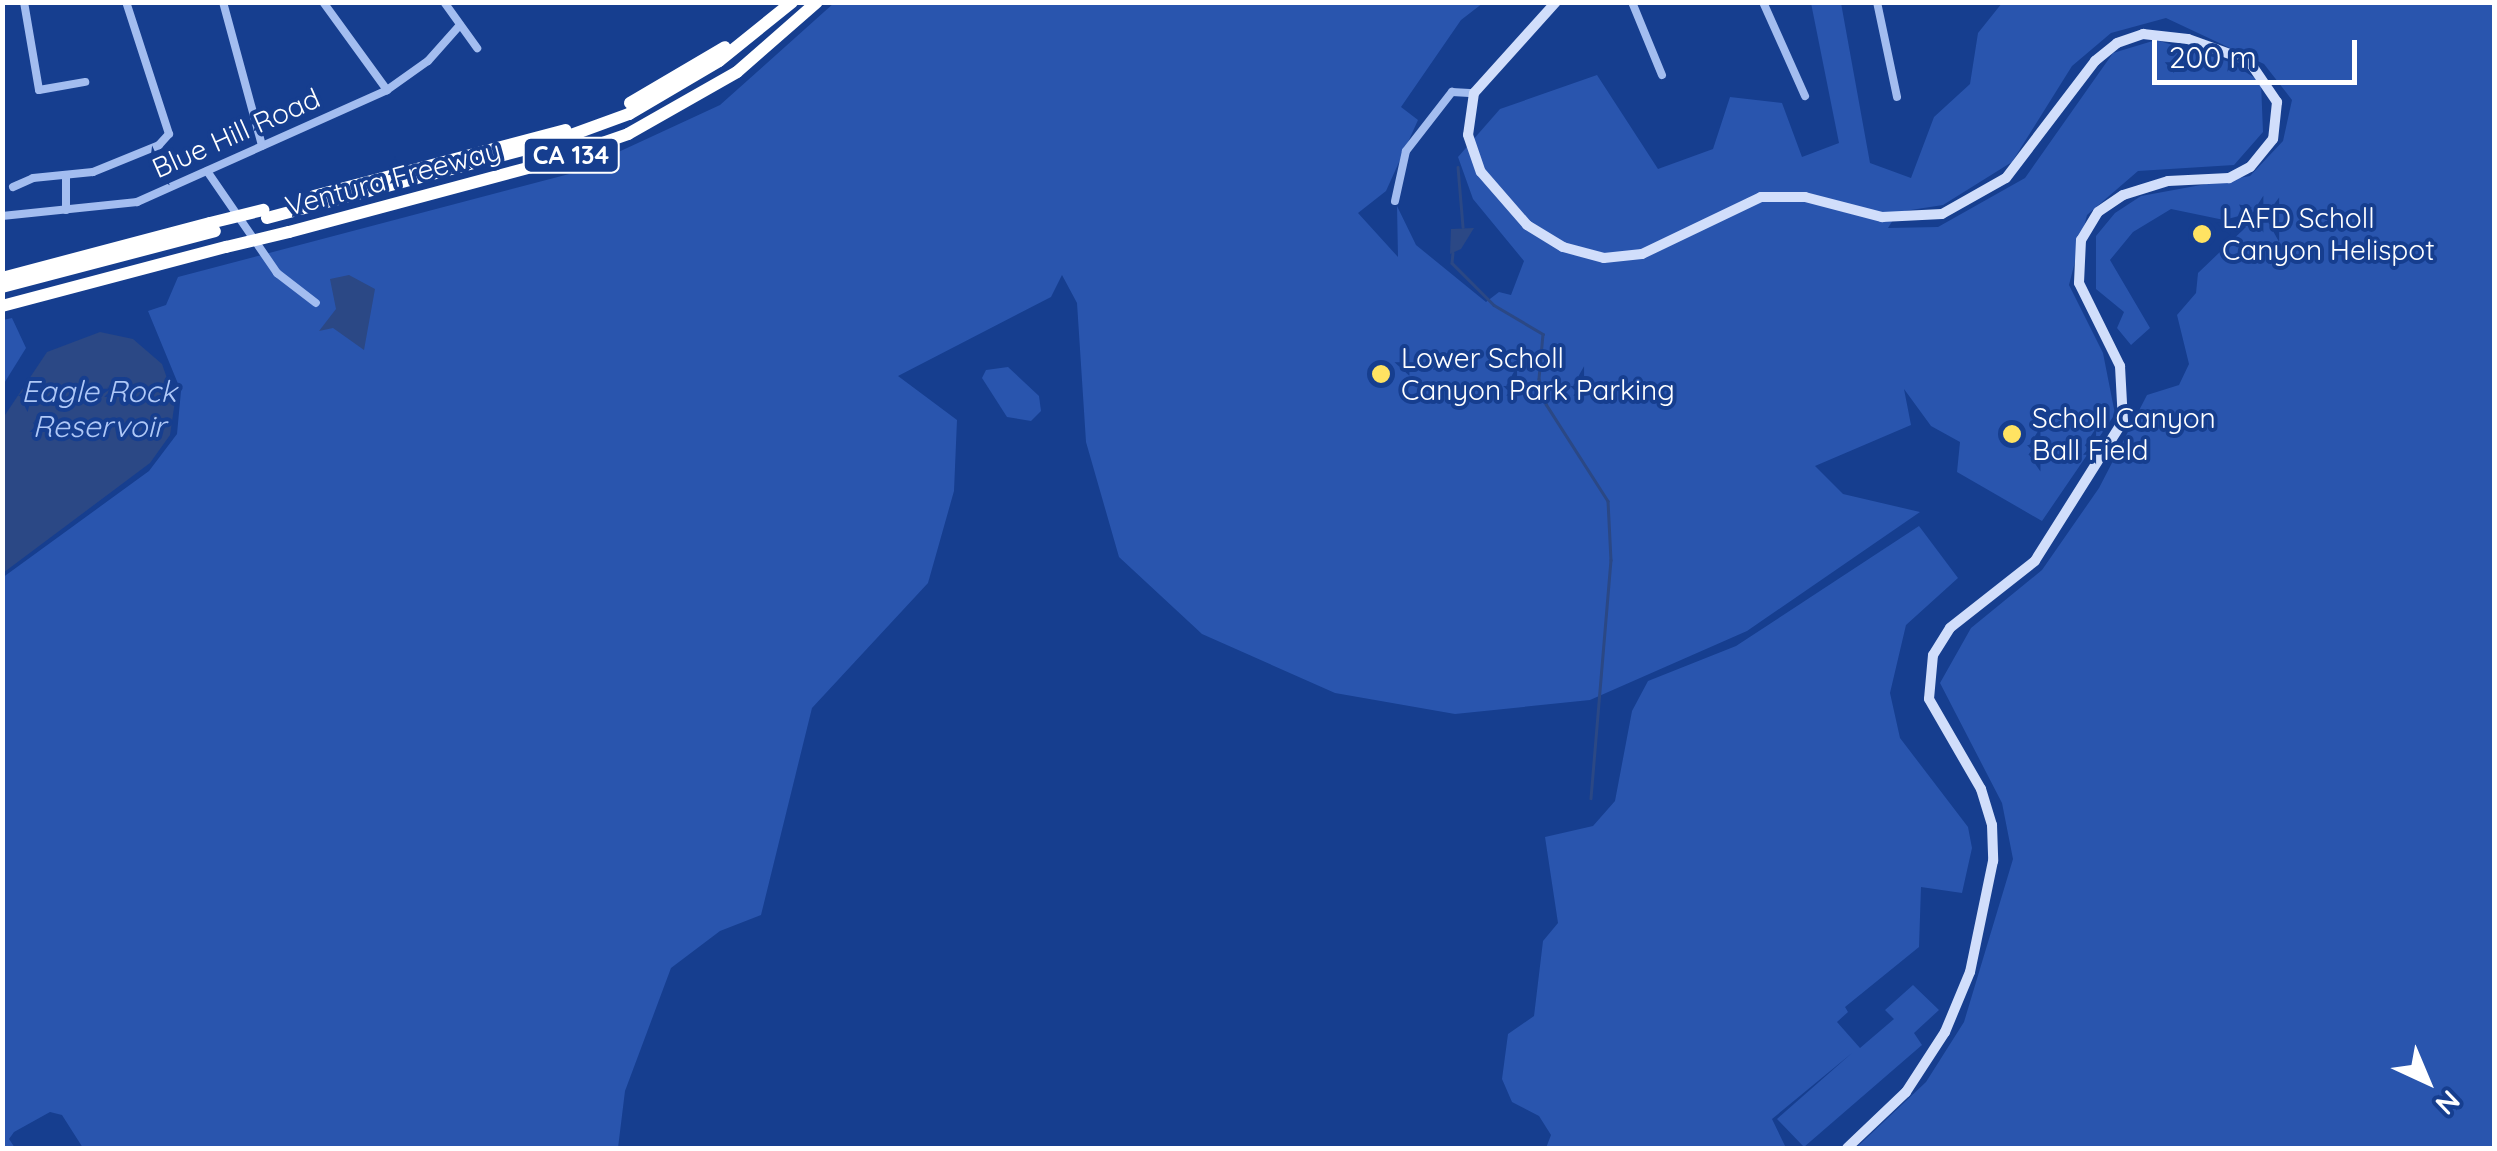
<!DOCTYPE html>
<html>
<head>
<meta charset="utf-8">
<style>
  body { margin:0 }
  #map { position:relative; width:2497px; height:1151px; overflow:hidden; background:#163e8f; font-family:Quicksand,sans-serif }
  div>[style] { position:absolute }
  .green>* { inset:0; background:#2955ae }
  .water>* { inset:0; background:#2b4885 }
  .stream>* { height:2.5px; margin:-1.25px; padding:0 1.25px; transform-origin:1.25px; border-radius:1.25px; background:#2b4885 }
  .street>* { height:8px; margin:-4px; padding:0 4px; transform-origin:4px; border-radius:4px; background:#a3bdf0 }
  .secondary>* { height:10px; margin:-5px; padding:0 5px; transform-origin:5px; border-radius:5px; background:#d1defb }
  .highway>* { height:12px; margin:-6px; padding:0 6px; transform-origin:6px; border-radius:6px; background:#fff }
  .highway-bridge>* { height:12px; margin:-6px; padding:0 6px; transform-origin:6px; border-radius:6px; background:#fff }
  .dots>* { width:28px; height:28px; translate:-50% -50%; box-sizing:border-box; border:5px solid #163e8f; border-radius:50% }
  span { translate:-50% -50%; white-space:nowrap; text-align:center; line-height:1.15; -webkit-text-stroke:8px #163e8f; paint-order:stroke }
  .shield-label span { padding:2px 8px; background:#163e8f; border:2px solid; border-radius:8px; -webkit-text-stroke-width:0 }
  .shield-label { font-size:25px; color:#fff; font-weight:700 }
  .street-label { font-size:28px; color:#fff }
  .poi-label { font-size:28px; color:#fff }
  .left { translate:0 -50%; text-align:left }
  .water-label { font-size:30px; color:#afc8f7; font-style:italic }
  .frame { position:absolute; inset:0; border:5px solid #fff; pointer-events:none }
  .north { position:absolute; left:2377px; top:1031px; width:100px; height:100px; -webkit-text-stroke:8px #163e8f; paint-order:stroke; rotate:136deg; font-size:28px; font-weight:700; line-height:40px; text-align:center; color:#fff }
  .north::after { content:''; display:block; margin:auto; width:35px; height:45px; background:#fff; clip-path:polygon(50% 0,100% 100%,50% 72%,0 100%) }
  .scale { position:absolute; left:2152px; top:40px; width:205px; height:45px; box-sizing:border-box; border:5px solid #fff; border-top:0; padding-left:12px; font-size:30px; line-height:35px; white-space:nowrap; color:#fff; -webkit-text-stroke:8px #163e8f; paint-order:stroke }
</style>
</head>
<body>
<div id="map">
  <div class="green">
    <div style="clip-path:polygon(834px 3px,1483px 3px,1461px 20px,1401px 107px,1418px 120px,1386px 191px,1358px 213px,1398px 257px,1397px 206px,1416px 245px,1486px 302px,1499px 292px,1511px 295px,1524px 261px,1473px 199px,1458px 157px,1500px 109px,1597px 75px,1658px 169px,1713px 149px,1730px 97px,1782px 103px,1802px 157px,1839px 143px,1811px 3px,1841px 3px,1870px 163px,1911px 178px,1934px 117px,1970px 84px,1978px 33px,2002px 3px,2494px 3px,2494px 1148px,1856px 1148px,1926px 1082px,1964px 1022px,2013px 859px,2002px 803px,1940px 683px,1971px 628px,2042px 570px,2099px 488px,2147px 395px,2179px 385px,2189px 364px,2177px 315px,2196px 293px,2198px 273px,2246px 227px,2239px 216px,2224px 220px,2171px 209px,2133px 232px,2110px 260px,2150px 328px,2131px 345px,2117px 328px,2124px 312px,2096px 289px,2096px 236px,2115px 213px,2141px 196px,2250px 176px,2283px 141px,2292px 100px,2264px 64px,2166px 18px,2111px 33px,2072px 66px,2012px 162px,1943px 205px,1898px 212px,1888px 228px,1938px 227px,2025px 178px,2113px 53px,2156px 40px,2230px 62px,2261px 82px,2263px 132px,2234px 165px,2138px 171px,2087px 215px,2069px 285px,2103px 353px,2115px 414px,2042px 521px,1957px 472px,1960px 442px,1931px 426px,1904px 389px,1911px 425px,1815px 466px,1843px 494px,1920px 512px,1747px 631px,1590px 700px,1455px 714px,1335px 693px,1202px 634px,1119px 557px,1086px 442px,1077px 303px,1062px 275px,1051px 297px,898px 376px,957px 420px,954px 491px,928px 583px,812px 708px,761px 915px,720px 931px,671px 968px,625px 1091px,618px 1148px,83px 1148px,62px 1115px,50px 1112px,14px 1132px,9px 1139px,15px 1148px,3px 1148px,2px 578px,149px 471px,177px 434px,181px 391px,148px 311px,166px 305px,178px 277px,573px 173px,720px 105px)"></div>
    <div style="clip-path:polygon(12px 318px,26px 348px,3px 385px,3px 320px)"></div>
    <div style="clip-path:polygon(1008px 367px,1039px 396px,1041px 411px,1031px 421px,1007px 417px,982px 378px,986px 370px)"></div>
    <div style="clip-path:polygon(1919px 526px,1958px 578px,1906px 625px,1890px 693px,1900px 738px,1968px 827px,1972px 848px,1962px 893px,1921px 887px,1919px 947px,1845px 1007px,1848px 1012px,1837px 1022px,1860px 1048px,1894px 1019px,1885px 1010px,1913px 985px,1939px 1010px,1914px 1033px,1922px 1045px,1804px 1147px,1777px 1119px,1852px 1053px,1772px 1119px,1786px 1148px,1546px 1148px,1551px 1135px,1539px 1116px,1512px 1102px,1502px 1079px,1508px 1034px,1534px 1016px,1543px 941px,1558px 923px,1545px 837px,1593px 826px,1615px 801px,1632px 711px,1648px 681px,1736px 646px)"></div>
  </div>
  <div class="water">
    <div style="clip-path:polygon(1474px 228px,1461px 249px,1450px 254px,1451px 229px)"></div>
    <div style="clip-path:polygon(349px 275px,375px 289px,364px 350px,333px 328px,319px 331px,336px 309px,330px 279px)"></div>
    <div style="clip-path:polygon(100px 332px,133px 339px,162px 364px,175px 401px,170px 435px,150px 463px,3px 573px,3px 418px,47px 352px)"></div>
  </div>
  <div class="stream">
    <div style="left:1458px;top:167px;width:60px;rotate:85.2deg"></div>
    <div style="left:1453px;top:253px;width:10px;rotate:96deg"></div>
    <div style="left:1452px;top:263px;width:59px;rotate:45deg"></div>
    <div style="left:1494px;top:305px;width:57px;rotate:30.6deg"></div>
    <div style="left:1543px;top:334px;width:45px;rotate:95.1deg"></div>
    <div style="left:1539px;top:379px;width:26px;rotate:74deg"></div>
    <div style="left:1546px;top:404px;width:115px;rotate:57.4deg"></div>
    <div style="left:1608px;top:501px;width:59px;rotate:87.1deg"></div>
    <div style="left:1611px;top:560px;width:239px;rotate:94.8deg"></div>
  </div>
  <div class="street">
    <div style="left:24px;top:2px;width:89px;rotate:80.3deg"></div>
    <div style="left:39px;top:90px;width:47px;rotate:-9.9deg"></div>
    <div style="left:223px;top:2px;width:149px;rotate:74.8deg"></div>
    <div style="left:323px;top:2px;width:109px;rotate:54deg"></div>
    <div style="left:444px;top:2px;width:57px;rotate:54.3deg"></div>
    <div style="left:1632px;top:2px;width:79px;rotate:67.7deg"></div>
    <div style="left:1763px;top:2px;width:103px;rotate:65.9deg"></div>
    <div style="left:1877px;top:2px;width:97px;rotate:78.1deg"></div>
    <div style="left:207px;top:171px;width:124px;rotate:55.5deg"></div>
    <div style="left:277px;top:273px;width:49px;rotate:37.6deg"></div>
    <div style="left:13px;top:187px;width:22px;rotate:-24deg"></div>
    <div style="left:33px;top:178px;width:60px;rotate:-5.7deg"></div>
    <div style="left:93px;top:172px;width:71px;rotate:-22.2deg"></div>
    <div style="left:159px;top:145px;width:15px;rotate:-48deg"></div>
    <div style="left:169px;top:134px;width:139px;rotate:-108deg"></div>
    <div style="left:1395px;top:201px;width:51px;rotate:-77.6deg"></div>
    <div style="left:1406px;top:151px;width:75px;rotate:-52.1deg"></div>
    <div style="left:1452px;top:92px;width:22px;rotate:3deg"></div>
    <div style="left:66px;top:210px;width:33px;rotate:-90deg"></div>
    <div style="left:2px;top:216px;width:136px;rotate:-5.9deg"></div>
    <div style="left:137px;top:202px;width:274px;rotate:-24.1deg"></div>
    <div style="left:387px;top:90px;width:50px;rotate:-35.3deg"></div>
    <div style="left:428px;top:61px;width:48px;rotate:-48.4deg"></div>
  </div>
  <div class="secondary">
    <div style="left:1556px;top:2px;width:122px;rotate:132deg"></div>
    <div style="left:1474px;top:93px;width:42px;rotate:98.1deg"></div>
    <div style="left:1468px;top:135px;width:39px;rotate:71deg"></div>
    <div style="left:1481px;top:172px;width:70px;rotate:49deg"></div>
    <div style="left:1527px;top:225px;width:42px;rotate:31.4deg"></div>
    <div style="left:1563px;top:247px;width:42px;rotate:15deg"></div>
    <div style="left:1604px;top:258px;width:38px;rotate:-6deg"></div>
    <div style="left:1642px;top:254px;width:132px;rotate:-25.6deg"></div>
    <div style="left:1761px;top:197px;width:44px"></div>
    <div style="left:1805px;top:197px;width:80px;rotate:14.6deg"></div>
    <div style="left:1882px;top:217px;width:60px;rotate:-2.9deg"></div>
    <div style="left:1942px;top:214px;width:73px;rotate:-29.4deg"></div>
    <div style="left:2006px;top:178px;width:147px;rotate:-52.7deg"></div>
    <div style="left:2095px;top:61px;width:28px;rotate:-39deg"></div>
    <div style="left:2117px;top:43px;width:28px;rotate:-19deg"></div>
    <div style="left:2143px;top:34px;width:45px;rotate:6.3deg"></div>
    <div style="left:2188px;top:39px;width:65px;rotate:19.8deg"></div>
    <div style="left:2249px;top:61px;width:50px;rotate:55.7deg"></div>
    <div style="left:2277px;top:102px;width:37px;rotate:96deg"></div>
    <div style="left:2273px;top:139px;width:36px;rotate:129deg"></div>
    <div style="left:2250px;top:167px;width:24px;rotate:152deg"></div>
    <div style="left:2229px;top:178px;width:61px;rotate:177.2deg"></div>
    <div style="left:2168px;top:181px;width:47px;rotate:162.7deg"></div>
    <div style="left:2123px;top:195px;width:30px;rotate:146deg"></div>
    <div style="left:2098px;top:212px;width:33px;rotate:121deg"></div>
    <div style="left:2081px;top:240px;width:43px;rotate:92.7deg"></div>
    <div style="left:2079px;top:283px;width:93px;rotate:63.7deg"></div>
    <div style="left:2120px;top:366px;width:55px;rotate:86.9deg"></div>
    <div style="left:2123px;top:421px;width:165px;rotate:122.2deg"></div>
    <div style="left:2035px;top:561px;width:108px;rotate:141.8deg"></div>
    <div style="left:1950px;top:628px;width:32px;rotate:122deg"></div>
    <div style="left:1933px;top:655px;width:44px;rotate:95.2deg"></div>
    <div style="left:1929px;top:699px;width:104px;rotate:60deg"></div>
    <div style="left:1981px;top:789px;width:38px;rotate:73deg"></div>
    <div style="left:1992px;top:825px;width:36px;rotate:88deg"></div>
    <div style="left:1993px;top:861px;width:113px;rotate:101.7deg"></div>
    <div style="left:1970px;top:972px;width:65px;rotate:112.6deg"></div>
    <div style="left:1945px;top:1032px;width:72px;rotate:123deg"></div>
    <div style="left:1906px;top:1092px;width:81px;rotate:136.5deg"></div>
  </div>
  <div class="highway">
    <div style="left:630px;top:103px;width:110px;rotate:-30.5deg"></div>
    <div style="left:314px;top:196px;width:260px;rotate:-14.7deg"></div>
    <div style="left:267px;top:218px;width:295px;rotate:-14.9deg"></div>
    <div style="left:552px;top:142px;width:82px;rotate:-20deg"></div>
    <div style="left:629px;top:114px;width:104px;rotate:-30.5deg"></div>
    <div style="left:719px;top:61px;width:94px;rotate:-38.9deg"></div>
    <div style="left:289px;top:232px;width:262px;rotate:-15deg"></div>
    <div style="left:542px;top:164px;width:91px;rotate:-19.2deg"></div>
    <div style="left:628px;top:134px;width:125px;rotate:-29.6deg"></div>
    <div style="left:737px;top:72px;width:106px;rotate:-41.2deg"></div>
    <div style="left:2px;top:278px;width:215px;rotate:-14.8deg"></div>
    <div style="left:2px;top:287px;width:220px;rotate:-14.7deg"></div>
    <div style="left:2px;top:306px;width:232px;rotate:-14.8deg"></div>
  </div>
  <div class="highway-bridge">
    <div style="left:210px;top:223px;width:55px;rotate:-13.8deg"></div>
    <div style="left:226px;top:247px;width:65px;rotate:-13.4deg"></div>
  </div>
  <div class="dots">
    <div style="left:2202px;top:234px;background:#ffe362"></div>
    <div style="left:1381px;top:374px;background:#ffe362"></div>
    <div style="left:2012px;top:434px;background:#ffe362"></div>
  </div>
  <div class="shield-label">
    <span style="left:571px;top:155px">CA 134</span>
  </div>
  <div class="street-label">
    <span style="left:236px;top:133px;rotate:-24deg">Blue Hill Road</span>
    <span style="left:393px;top:178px;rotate:-15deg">Ventura Freeway</span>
  </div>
  <div class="poi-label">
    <span class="left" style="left:2222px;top:234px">LAFD Scholl<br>Canyon Helispot</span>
    <span class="left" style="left:1401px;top:374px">Lower Scholl<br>Canyon Park Parking</span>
    <span class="left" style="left:2032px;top:434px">Scholl Canyon<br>Ball Field</span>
  </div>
  <div class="water-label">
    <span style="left:99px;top:408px">Eagle Rock<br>Reservoir</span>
  </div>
  <div class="frame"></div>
  <div class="north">N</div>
  <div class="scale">200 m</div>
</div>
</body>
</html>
